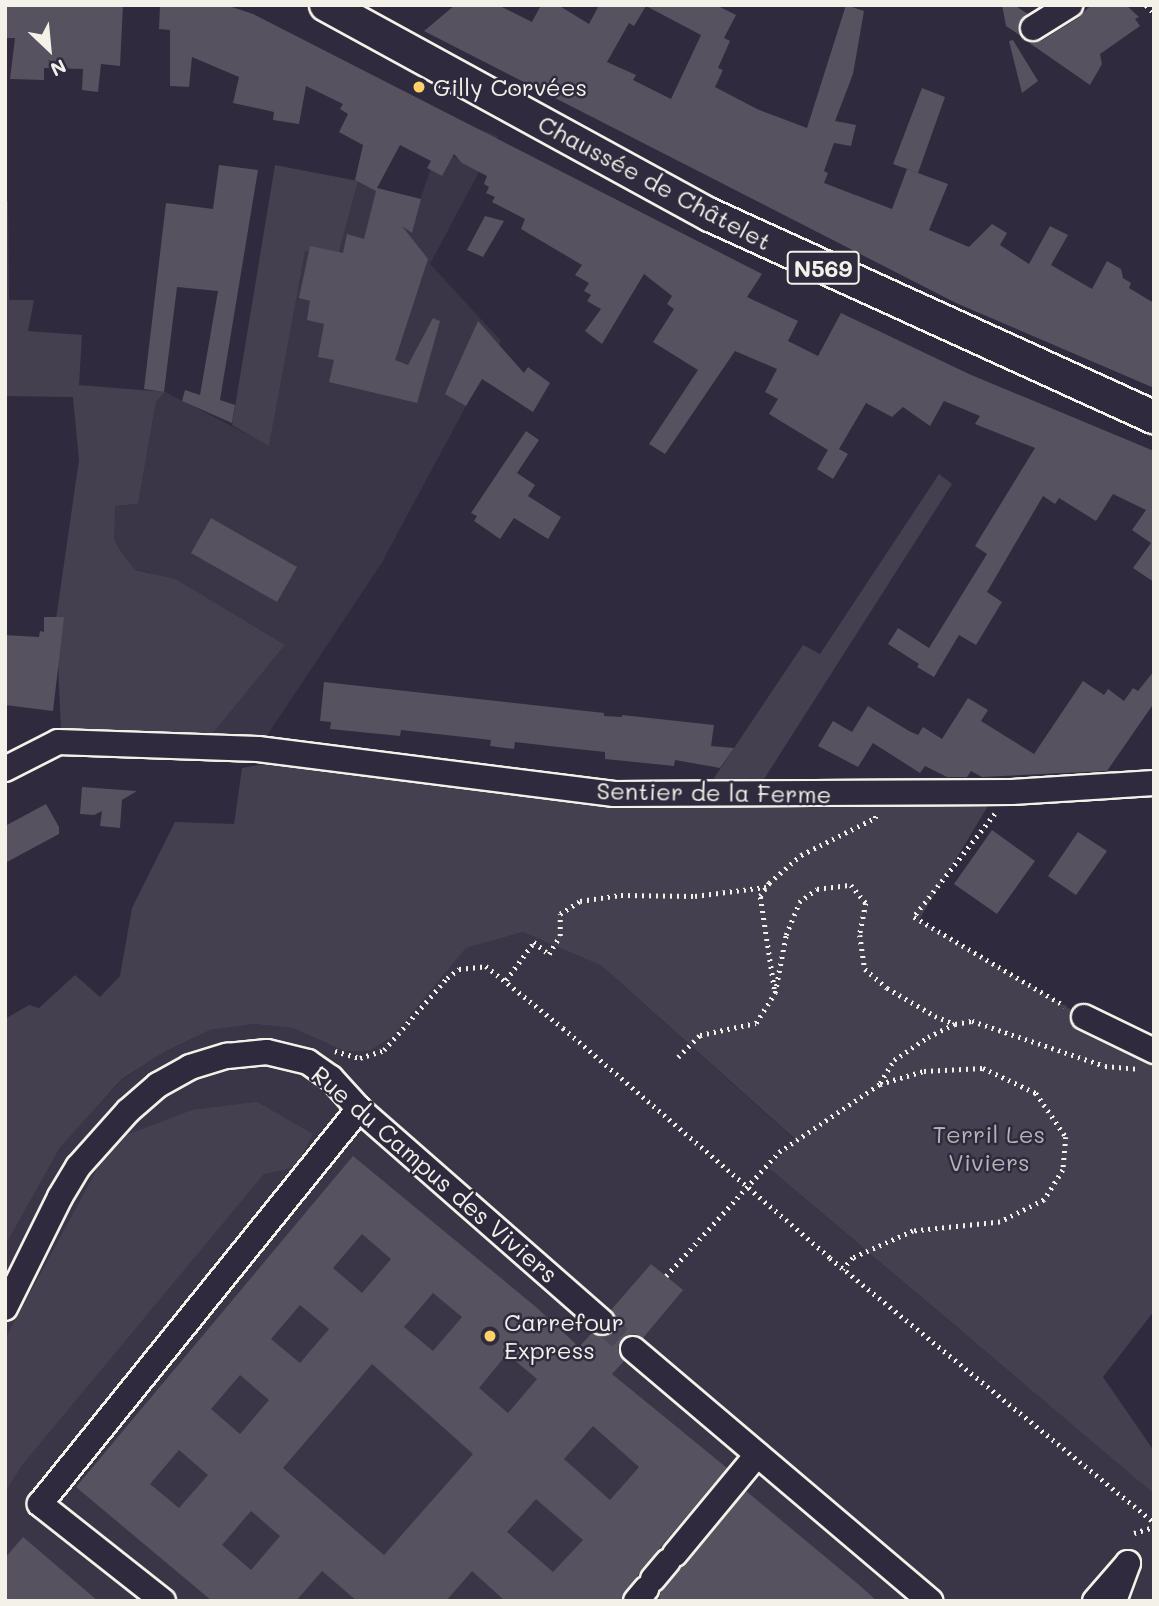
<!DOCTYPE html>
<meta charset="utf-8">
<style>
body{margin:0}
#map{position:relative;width:1159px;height:1606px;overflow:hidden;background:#2f2a3d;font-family:Mali,sans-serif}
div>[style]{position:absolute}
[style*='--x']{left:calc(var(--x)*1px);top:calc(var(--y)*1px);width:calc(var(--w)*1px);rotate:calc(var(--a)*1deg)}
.built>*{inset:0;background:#3b3647}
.green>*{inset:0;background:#454050}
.building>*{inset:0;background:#56525f}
.minor-tunnel>*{height:24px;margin-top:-12px;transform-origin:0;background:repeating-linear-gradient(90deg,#4d4857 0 24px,transparent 0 36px)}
.path>*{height:4.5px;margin-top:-2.25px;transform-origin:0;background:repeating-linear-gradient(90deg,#f4f1e8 0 2px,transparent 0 7px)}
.roads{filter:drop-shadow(2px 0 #f4f1e8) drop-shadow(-2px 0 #f4f1e8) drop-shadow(0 2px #f4f1e8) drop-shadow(0 -2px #f4f1e8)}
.minor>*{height:24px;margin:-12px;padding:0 12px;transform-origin:12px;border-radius:12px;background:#2f2a3d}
.major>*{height:32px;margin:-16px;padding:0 16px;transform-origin:16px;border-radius:16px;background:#2f2a3d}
.dots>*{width:19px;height:19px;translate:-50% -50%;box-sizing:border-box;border:4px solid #2f2a3d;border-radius:50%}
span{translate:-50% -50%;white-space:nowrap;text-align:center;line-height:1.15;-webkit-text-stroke:5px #2f2a3d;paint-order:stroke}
.shield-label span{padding:2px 5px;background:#2f2a3d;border:2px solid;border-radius:5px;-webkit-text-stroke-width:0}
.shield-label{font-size:23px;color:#f4f1e8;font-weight:700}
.poi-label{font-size:24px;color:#f4f1e8}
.left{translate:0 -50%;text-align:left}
.street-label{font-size:24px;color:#f4f1e8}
.park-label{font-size:24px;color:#b7b3b3}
.frame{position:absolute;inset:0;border:7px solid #f4f1e8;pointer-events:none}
.north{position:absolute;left:14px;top:14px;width:70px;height:70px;-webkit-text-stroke:5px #2f2a3d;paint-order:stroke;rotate:154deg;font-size:19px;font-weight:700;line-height:28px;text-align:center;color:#f4f1e8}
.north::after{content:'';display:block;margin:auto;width:24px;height:32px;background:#f4f1e8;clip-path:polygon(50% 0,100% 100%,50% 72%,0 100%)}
</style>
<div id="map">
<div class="built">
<div style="clip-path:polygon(476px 128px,498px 136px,430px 264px,501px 341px,381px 564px,258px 749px,208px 739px,285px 645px,149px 572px,135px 570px,121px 552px,114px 539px,113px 519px,115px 506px,138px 504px,156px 402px,165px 392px,269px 445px,305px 250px,339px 252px,358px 181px,418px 205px,438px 148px,459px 159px)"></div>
<div style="clip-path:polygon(523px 932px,602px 966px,795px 1140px,770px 1169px,1154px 1494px,1154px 1601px,5px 1601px,5px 1246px,59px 1147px,123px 1079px,164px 1052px,210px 1030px,254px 1024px,293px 1028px,344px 1051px,393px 1036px,466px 948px)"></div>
</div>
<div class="green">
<div style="clip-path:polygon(275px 165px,358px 181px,339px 252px,305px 251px,269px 446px,232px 425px)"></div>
<div style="clip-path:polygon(5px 201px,8px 201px,9px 300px,34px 300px,28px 331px,82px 335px,79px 385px,165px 392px,156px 402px,138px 504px,115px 506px,114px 539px,121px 552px,135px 570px,175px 579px,285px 645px,208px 739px,61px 730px,56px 619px,79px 460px,73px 397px,5px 396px)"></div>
<div style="clip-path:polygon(939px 474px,952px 484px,759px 787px,708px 787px,803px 645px,820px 654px)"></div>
<div style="clip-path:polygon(271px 763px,629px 803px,991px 801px,919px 920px,1084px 1017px,1154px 1053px,1154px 1311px,1103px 1377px,1154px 1451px,1154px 1494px,769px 1168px,795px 1139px,602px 966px,523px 932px,466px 948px,393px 1036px,369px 1051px,344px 1051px,293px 1028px,254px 1024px,210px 1030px,164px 1052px,122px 1079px,60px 1147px,5px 1246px,5px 1019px,29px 1005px,39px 1008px,75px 975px,100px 997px,120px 976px,132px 908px,175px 822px,234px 824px,242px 768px)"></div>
<div style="clip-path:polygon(257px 1102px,313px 1134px,296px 1167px,264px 1174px,22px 1465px,5px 1492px,5px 1339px,94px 1175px,108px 1142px,192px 1110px)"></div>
</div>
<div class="building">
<div style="clip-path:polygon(5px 5px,123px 5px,120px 66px,101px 64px,98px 92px,82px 90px,83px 69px,44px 68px,44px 80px,10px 79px,15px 38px,5px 38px)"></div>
<div style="clip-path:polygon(160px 5px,226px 5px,253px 14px,762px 274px,747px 297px,798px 321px,788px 341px,818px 356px,841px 313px,969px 374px,1154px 451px,1154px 582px,1133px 568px,1151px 543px,1132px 530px,1146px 510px,1113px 494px,1096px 521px,1059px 498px,1055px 504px,1043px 496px,987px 592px,1002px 602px,976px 645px,959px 635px,934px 677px,917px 667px,919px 664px,888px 644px,898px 628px,929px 648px,987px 554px,975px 546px,1035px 448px,975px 424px,980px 416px,944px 401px,930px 426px,903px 407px,892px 417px,866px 403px,839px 449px,848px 454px,833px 479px,817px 469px,828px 450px,769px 414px,778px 399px,765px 392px,777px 369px,735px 351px,665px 454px,649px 444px,698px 370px,653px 342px,674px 309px,667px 304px,672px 296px,644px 274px,602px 344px,585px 331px,601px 309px,587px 301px,591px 295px,584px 291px,589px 283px,575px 275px,582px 265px,521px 229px,525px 219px,492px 202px,495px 197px,486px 193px,489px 187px,484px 184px,487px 176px,462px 163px,454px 154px,442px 176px,427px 168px,431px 161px,400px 145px,377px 188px,421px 199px,412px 233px,402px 226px,428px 259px,395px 360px,408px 365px,433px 318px,440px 321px,417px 403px,329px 382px,334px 360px,318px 357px,324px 324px,307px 320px,310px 301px,299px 298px,310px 246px,343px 253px,347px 234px,364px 239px,376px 191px,355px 180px,363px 145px,339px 132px,348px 114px,340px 109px,343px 104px,306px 86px,299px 124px,273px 120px,274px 112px,233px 103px,239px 77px,192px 57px,189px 87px,170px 86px,170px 30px,159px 29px)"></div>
<div style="clip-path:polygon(evenodd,455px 5px,498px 5px,532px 22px,541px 5px,558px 5px,589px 24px,598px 7px,595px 5px,716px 5px,736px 15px,724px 38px,730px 41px,718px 68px,723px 70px,715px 87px,757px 109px,807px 128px,846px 5px,864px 11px,853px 74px,835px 121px,856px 125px,851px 146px,834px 143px,824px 171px,828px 173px,824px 183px,892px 209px,907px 169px,948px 184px,929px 230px,969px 247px,992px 224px,1007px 233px,1000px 245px,1029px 264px,1050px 226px,1068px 235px,1051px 265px,1092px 289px,1107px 261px,1121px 269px,1123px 278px,1131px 283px,1129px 288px,1154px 303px,1154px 388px,956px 303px,424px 31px,455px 5px,646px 6px,701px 35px,671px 99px,633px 80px,636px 75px,607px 62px,629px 23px,634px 26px,646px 6px)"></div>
<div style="clip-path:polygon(1002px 5px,1014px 5px,1028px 14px,1020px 22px,1021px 36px,1006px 26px)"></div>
<div style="clip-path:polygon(1091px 5px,1126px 5px,1139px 17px,1135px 19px,1140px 26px,1100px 54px,1102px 64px,1090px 85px,1028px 42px,1041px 41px,1078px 18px)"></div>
<div style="clip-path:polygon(1013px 40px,1038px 81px,1022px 93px,1009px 41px)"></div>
<div style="clip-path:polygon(922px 88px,945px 97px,918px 173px,893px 164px)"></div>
<div style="clip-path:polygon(219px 165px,258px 170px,220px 400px,235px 405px,232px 423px,182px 401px,185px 390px,200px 395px,218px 291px,177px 287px,164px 392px,144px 389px,166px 203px,213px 209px)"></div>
<div style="clip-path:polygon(485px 216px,504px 221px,483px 257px,467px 250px)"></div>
<div style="clip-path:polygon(478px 321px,524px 373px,528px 367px,550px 383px,533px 412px,482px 379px,466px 406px,445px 394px)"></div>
<div style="clip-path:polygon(526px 431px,539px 440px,517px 473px,535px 485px,528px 496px,561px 517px,548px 539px,514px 518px,500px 539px,474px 521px,477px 516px,471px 513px)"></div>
<div style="clip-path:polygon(211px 518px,297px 567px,277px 602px,191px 553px)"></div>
<div style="clip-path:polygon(44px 617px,64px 617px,53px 711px,5px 705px,5px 635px,39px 637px,40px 631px,44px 632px)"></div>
<div style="clip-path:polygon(1154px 671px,1154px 703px,1107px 771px,982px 777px,971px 771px,967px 777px,947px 777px,925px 766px,920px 773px,873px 743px,858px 767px,818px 746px,833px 721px,852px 732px,868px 706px,909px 731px,918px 735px,923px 727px,942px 739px,968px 698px,988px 710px,981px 721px,1034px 754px,1083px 681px,1104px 695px,1108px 689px,1124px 701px,1133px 688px,1138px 691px)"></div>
<div style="clip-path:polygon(324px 682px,604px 713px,604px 716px,622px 717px,622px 715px,714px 725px,711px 746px,734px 748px,720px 768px,675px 760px,674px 766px,605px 759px,605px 752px,549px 746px,515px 742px,514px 749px,490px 746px,491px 740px,401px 730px,400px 736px,330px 729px,331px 722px,320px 721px)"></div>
<div style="clip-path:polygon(82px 787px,137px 791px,122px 800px,120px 828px,100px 826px,102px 811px,94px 815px,80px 814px)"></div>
<div style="clip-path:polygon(46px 804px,59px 827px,59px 834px,5px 863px,5px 826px)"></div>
<div style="clip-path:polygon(992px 830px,1035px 861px,997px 914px,954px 884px)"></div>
<div style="clip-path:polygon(1078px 832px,1107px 851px,1076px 895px,1048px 876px)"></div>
<div style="clip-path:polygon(evenodd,353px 1156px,536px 1307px,579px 1347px,592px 1333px,606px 1336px,614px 1331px,616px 1318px,611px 1310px,651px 1264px,683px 1290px,643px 1338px,635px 1334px,622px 1339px,618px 1347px,624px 1361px,612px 1374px,727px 1468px,642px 1569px,621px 1601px,505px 1601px,472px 1571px,446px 1601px,357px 1601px,322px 1571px,296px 1601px,212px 1601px,76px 1487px,353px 1156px,362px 1234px,391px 1259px,362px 1293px,333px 1268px,362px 1234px,353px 1156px,433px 1293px,462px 1317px,433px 1351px,404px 1327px,433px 1293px,353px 1156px,300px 1305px,329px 1329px,300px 1363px,271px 1339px,300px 1305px,353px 1156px,507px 1354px,537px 1379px,508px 1413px,479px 1388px,507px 1354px,353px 1156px,372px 1364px,473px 1454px,384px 1555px,283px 1468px,372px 1364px,353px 1156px,240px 1375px,269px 1400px,240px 1434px,211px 1409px,240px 1375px,353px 1156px,593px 1426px,639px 1467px,610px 1500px,564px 1459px,593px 1426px,353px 1156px,179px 1450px,208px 1475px,179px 1508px,150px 1484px,179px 1450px,353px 1156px,536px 1499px,583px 1540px,553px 1572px,507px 1532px,536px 1499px,353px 1156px,251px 1511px,280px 1536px,251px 1570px,222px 1545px,251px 1511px)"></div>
<div style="clip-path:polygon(746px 1491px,858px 1584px,877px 1601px,659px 1601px,661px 1591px)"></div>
<div style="clip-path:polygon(23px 1537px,98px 1601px,5px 1601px,5px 1558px)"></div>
</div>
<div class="minor-tunnel">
<div style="--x:602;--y:1322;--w:41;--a:41.1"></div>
</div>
<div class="path">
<div style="--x:1146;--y:5;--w:11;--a:45"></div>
<div style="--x:995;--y:814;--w:131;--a:128.2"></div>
<div style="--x:914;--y:917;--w:175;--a:30.5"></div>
<div style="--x:506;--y:980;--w:47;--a:-53.6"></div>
<div style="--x:534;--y:942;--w:19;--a:39"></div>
<div style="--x:549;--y:954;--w:21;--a:-59"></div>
<div style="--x:560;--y:936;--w:22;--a:-90"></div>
<div style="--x:560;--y:914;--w:24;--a:-33"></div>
<div style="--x:580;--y:901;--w:41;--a:-8.3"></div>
<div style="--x:621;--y:895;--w:74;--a:0.8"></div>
<div style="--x:695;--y:896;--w:72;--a:-7.2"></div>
<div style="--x:774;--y:989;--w:94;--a:-98.6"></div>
<div style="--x:760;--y:896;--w:16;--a:-55"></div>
<div style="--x:769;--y:883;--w:43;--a:-41.2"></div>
<div style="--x:801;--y:855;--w:83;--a:-26.6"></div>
<div style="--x:875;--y:818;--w:4;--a:-76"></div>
<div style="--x:335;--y:1051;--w:26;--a:16"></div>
<div style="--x:360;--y:1058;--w:25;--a:-18"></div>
<div style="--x:384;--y:1050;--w:96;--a:-48.8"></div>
<div style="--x:447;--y:978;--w:15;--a:-37"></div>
<div style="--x:459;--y:969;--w:27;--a:-6"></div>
<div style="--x:486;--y:966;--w:99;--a:38.8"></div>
<div style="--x:563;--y:1028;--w:352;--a:40.7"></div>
<div style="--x:830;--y:1258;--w:418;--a:39.2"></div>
<div style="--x:678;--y:1057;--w:31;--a:-45"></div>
<div style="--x:700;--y:1035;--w:57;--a:-12.1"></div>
<div style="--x:756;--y:1023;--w:36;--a:-58"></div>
<div style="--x:775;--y:993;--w:59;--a:-79.3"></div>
<div style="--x:786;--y:935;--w:35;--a:-68"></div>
<div style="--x:799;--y:902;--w:22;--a:-36"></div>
<div style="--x:817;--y:889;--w:34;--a:-7"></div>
<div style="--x:851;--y:885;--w:23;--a:50"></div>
<div style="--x:866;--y:903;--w:33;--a:101"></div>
<div style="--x:860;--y:935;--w:34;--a:82"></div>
<div style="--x:865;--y:969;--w:29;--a:41"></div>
<div style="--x:887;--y:988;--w:56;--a:30.3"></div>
<div style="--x:935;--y:1016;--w:22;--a:22"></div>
<div style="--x:880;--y:1083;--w:27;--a:-59"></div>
<div style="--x:894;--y:1060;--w:41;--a:-34.1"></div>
<div style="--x:928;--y:1037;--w:30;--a:-26"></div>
<div style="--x:955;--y:1024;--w:17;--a:-10"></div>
<div style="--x:972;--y:1021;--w:140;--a:18.7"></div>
<div style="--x:1105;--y:1066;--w:33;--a:5"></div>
<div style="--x:666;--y:1276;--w:168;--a:-47.7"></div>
<div style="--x:779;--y:1152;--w:122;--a:-34"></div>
<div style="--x:880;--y:1084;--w:46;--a:-16.5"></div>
<div style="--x:924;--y:1071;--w:59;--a:-2.9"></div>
<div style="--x:983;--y:1068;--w:59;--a:25.3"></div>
<div style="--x:1036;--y:1093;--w:53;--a:55.7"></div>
<div style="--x:1066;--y:1137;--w:33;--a:95"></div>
<div style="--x:1063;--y:1170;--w:36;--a:122"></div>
<div style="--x:1044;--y:1200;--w:49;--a:153.4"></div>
<div style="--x:1000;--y:1222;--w:87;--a:174.1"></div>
<div style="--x:913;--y:1231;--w:66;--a:155.8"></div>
<div style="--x:853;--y:1258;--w:15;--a:132"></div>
<div style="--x:1134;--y:1533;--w:21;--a:-17"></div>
</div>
<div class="roads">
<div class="minor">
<div style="--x:1033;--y:28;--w:44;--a:-31.9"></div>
<div style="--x:5;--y:769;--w:59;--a:-27"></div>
<div style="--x:58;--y:742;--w:200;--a:2"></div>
<div style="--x:258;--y:749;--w:359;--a:7.2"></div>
<div style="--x:614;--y:794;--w:398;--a:-0.3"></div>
<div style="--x:1012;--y:792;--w:142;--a:-3.6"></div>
<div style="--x:1084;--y:1017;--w:78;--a:25.9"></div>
<div style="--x:5;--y:1308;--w:124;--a:-63.6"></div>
<div style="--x:60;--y:1197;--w:35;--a:-59"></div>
<div style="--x:78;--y:1167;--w:75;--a:-48.2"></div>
<div style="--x:128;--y:1111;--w:40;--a:-41"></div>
<div style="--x:158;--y:1085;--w:37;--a:-29"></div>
<div style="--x:190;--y:1067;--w:39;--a:-17"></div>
<div style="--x:227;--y:1056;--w:40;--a:-5.7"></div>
<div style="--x:267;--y:1052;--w:42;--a:13.7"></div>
<div style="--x:308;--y:1062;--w:28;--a:35"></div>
<div style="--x:331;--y:1078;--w:42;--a:47.9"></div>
<div style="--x:359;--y:1109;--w:323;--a:41.2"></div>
<div style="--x:633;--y:1349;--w:390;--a:40.3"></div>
<div style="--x:675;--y:1554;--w:129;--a:-50.4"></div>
<div style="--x:653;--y:1579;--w:23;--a:-50"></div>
<div style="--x:163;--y:1601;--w:157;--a:-141.7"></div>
<div style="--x:40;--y:1504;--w:508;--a:-51.08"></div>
<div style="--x:636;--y:1601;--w:16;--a:-50"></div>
<div style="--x:1095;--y:1601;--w:50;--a:-49"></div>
<div style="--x:1128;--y:1563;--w:40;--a:110.2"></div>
</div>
<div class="major">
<div style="--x:326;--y:5;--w:438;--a:28.7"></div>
<div style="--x:710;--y:215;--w:488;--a:24.5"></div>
</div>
</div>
<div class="dots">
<div style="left:419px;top:87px;background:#ffd166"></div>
<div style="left:490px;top:1336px;background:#ffd166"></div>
</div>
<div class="shield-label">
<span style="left:823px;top:268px">N569</span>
</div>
<div class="poi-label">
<span class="left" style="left:433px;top:87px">Gilly Corvées</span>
<span class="left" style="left:504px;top:1336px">Carrefour<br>Express</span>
</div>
<div class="street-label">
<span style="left:655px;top:182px;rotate:28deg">Chaussée de Châtelet</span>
<span style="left:714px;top:792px;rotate:1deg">Sentier de la Ferme</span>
<span style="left:435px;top:1174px;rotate:41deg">Rue du Campus des Viviers</span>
</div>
<div class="park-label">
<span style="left:989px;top:1148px">Terril Les<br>Viviers</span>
</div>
<div class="frame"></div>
<div class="north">N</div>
</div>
